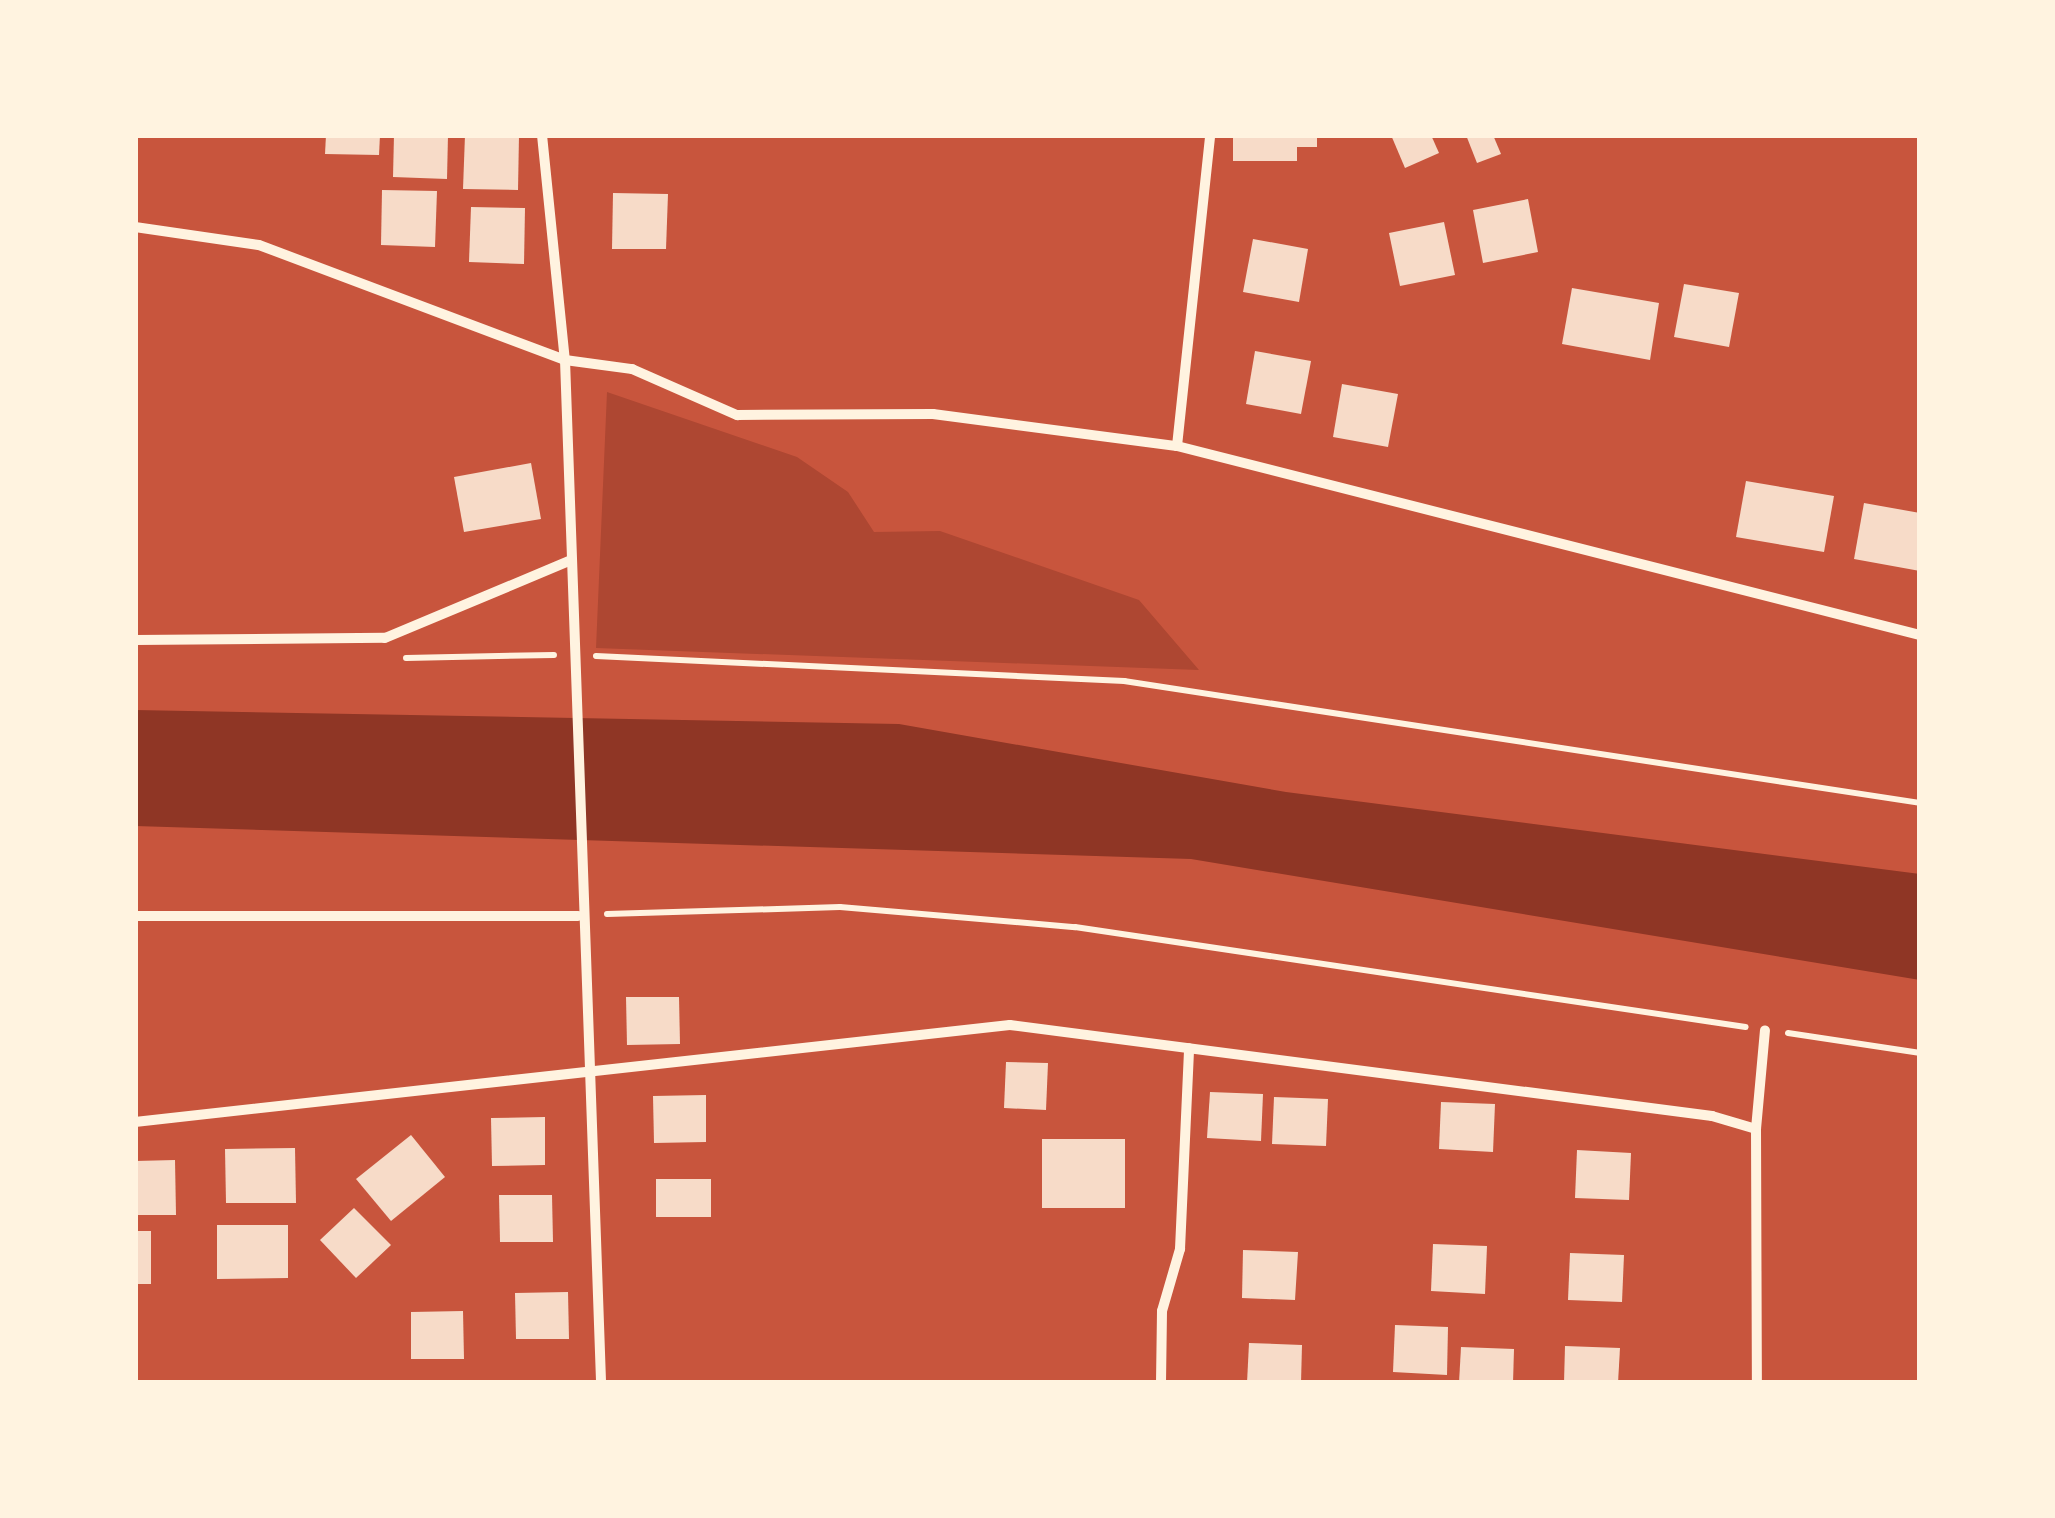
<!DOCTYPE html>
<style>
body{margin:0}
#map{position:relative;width:2055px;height:1518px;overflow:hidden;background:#c8553d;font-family:Inter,sans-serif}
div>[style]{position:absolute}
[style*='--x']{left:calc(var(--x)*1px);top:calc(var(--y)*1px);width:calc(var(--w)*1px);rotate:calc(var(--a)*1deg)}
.green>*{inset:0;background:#ae4732}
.water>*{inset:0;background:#8f3625}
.building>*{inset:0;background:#f7dbc8}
.path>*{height:6px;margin:-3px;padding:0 3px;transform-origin:3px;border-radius:3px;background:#fff3e0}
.minor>*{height:10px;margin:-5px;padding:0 5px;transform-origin:5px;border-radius:5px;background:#fff3e0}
span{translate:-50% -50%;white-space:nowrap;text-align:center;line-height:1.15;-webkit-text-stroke:8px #fff3e0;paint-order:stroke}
.frame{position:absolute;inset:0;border:138px solid #fff3e0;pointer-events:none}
</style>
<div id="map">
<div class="green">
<div style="clip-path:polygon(607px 392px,797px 457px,848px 492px,874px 532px,940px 531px,1139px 600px,1199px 670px,596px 648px)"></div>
</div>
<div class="water">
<div style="clip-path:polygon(135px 710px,899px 724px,1286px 792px,1920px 874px,1920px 980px,1191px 859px,135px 826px)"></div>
</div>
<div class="building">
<div style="clip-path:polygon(326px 135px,380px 135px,379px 155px,325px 154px)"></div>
<div style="clip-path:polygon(394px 135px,448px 135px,447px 179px,393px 177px)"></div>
<div style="clip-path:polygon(465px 135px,519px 135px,518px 190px,463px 189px)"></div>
<div style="clip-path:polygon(1233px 135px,1317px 135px,1317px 147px,1297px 147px,1297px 161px,1233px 161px)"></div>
<div style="clip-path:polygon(1391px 135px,1431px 135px,1439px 153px,1405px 168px)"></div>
<div style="clip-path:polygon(1466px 135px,1493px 135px,1501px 154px,1477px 163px)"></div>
<div style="clip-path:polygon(382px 190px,437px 191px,435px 247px,381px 245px)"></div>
<div style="clip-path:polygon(613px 193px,668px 194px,666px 249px,612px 249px)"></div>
<div style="clip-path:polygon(1528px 199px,1538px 252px,1483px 263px,1473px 210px)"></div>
<div style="clip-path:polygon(471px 207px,525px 208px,524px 264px,469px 262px)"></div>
<div style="clip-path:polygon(1444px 222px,1455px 275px,1400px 286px,1389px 233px)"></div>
<div style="clip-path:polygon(1253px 239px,1308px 249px,1299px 302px,1243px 292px)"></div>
<div style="clip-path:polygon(1684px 284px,1739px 293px,1729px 347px,1674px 337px)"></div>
<div style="clip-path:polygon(1572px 288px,1659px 303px,1650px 360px,1562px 344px)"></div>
<div style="clip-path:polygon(1255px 351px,1311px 361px,1301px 414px,1246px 404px)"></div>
<div style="clip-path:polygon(1342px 384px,1398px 394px,1388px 447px,1333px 437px)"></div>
<div style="clip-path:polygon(531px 463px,541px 519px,464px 532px,454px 477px)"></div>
<div style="clip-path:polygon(1746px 481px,1834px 496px,1824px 552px,1736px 537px)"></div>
<div style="clip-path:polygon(1864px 503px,1920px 513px,1920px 571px,1854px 559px)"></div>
<div style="clip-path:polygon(626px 997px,679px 997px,680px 1044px,627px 1045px)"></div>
<div style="clip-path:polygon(1006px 1062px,1048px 1063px,1046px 1110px,1004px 1108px)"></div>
<div style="clip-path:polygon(1210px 1092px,1263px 1094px,1261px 1141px,1207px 1138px)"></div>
<div style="clip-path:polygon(706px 1095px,706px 1142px,654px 1143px,653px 1096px)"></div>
<div style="clip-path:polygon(1274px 1097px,1328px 1099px,1326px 1146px,1272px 1144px)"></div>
<div style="clip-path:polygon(1441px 1102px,1495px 1104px,1493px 1152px,1439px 1149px)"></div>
<div style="clip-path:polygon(545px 1117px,545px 1165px,492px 1166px,491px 1118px)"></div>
<div style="clip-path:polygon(411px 1135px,445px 1177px,391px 1221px,356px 1179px)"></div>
<div style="clip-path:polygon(1042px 1139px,1125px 1139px,1125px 1208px,1042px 1208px)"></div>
<div style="clip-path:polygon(295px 1148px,296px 1203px,226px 1203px,225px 1149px)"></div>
<div style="clip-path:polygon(1577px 1150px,1631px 1153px,1629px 1200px,1575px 1198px)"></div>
<div style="clip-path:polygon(175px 1160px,176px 1215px,135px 1215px,135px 1161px)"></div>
<div style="clip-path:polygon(656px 1179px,711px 1179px,711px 1217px,656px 1217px)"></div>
<div style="clip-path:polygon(499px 1195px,552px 1195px,553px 1242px,500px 1242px)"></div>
<div style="clip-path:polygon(354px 1208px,391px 1245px,356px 1278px,320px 1240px)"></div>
<div style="clip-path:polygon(217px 1225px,288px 1225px,288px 1278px,217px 1279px)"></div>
<div style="clip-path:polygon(135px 1231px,151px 1231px,151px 1284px,135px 1284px)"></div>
<div style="clip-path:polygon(1433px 1244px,1487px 1246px,1485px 1294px,1431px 1291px)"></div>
<div style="clip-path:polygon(1243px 1250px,1298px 1252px,1295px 1300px,1242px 1298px)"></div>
<div style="clip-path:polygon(1570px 1253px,1624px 1255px,1622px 1302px,1568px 1300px)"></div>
<div style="clip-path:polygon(568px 1292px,569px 1339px,516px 1339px,515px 1293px)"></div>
<div style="clip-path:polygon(463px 1311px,464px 1359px,411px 1359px,411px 1312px)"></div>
<div style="clip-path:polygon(1395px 1325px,1448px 1327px,1447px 1375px,1393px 1372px)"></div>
<div style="clip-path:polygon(1249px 1343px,1302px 1345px,1301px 1383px,1247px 1383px)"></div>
<div style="clip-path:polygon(1565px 1346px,1620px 1348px,1618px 1383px,1564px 1383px)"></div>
<div style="clip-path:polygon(1461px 1347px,1514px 1349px,1513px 1383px,1459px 1383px)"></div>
</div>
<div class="path">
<div style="--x:596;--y:656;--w:529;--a:2.71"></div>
<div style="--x:1124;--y:681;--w:805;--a:8.71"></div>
<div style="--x:406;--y:658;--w:148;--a:-1.2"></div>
<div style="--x:607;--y:914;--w:233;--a:-1.7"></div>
<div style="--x:840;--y:907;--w:236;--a:4.9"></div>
<div style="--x:1075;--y:927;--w:678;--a:8.48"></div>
<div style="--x:1788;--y:1033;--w:134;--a:8.6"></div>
</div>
<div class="minor">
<div style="--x:542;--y:135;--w:226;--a:84.2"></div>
<div style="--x:565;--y:360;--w:1024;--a:87.98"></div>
<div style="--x:135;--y:227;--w:125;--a:8.3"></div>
<div style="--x:259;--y:245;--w:327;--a:20.6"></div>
<div style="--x:565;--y:360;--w:68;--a:7.7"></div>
<div style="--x:632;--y:369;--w:115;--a:23.7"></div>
<div style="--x:737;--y:415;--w:196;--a:-0.3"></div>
<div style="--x:933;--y:414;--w:246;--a:7.5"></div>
<div style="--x:1177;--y:446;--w:767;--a:14.27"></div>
<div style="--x:1177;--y:446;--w:313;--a:-83.9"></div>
<div style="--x:135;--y:640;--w:250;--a:-0.5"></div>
<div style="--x:385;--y:638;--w:199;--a:-22.7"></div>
<div style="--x:135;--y:916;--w:443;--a:0"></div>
<div style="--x:135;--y:1122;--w:880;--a:-6.33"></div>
<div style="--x:1010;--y:1025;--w:708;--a:7.39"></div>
<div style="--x:1712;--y:1116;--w:46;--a:16.5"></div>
<div style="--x:1756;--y:1129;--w:254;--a:89.8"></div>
<div style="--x:1756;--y:1129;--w:99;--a:-84.8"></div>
<div style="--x:1161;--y:1383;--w:72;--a:-89.2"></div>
<div style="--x:1162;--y:1311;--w:65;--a:-73.8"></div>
<div style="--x:1180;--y:1249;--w:201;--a:-87.4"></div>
</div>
<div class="frame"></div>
</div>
